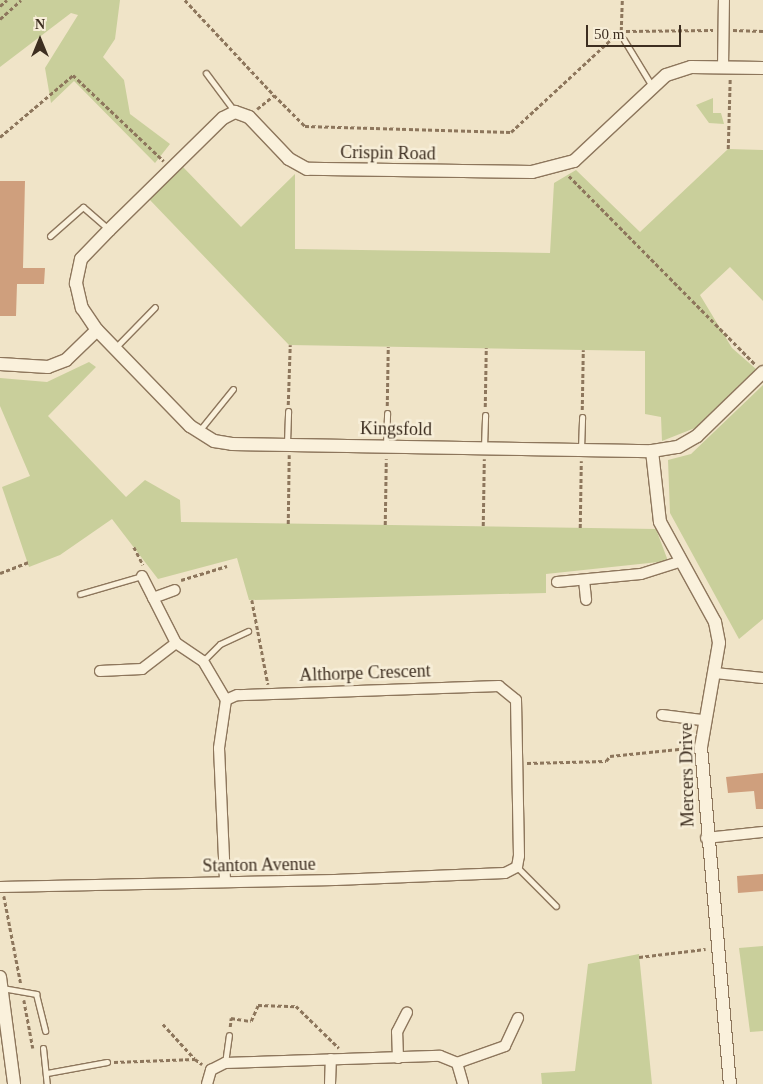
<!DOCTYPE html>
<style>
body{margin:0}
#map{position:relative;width:763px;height:1084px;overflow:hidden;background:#f0e4c8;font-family:"Times New Roman",serif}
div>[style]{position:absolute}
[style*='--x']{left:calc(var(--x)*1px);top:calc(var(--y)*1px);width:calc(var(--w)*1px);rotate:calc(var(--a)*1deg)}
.green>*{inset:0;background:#c9cf9b}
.building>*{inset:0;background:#cf9f7d}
.path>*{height:2.5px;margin-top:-1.25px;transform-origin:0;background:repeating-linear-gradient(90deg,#8d765c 0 4px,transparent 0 6.5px)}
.roads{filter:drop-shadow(1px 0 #8d765c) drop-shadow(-1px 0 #8d765c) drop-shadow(0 1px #8d765c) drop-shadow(0 -1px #8d765c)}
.service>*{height:5px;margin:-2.5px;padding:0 2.5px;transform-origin:2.5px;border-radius:2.5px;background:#faf1dc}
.minor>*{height:10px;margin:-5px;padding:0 5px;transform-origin:5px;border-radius:5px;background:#faf1dc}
.tertiary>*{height:12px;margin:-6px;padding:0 6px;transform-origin:6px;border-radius:6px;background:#faf1dc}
span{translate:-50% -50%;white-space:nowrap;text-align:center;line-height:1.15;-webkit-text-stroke:5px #f7eed8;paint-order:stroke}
.street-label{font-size:18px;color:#3d2e20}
.north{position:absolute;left:15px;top:15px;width:50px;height:50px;-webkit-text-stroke:4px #f7eed8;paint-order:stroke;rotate:0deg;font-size:14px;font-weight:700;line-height:20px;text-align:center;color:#3d2e20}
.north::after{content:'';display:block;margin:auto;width:18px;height:22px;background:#3d2e20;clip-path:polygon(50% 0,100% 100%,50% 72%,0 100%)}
.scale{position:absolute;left:586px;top:25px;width:95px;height:22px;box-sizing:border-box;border:2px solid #3d2e20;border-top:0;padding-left:6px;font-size:15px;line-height:18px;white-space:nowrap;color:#3d2e20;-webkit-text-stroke:4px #f7eed8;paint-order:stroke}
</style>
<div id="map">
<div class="green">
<div style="clip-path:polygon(0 0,120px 0,115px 39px,103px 57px,124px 80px,130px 114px,170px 144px,155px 163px,74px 81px,51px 103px,45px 68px,78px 15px,71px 13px,0 67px)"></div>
<div style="clip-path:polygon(713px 98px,713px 113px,721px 113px,724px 124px,709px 123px,696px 105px)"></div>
<div style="clip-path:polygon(728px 149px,763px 150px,763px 301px,730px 267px,700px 295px,732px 348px,756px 369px,695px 428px,662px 441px,661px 417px,645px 414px,645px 351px,289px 345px,149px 199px,183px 167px,241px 227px,295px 174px,295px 249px,550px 253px,554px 183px,576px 170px,640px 232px)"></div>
<div style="clip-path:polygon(89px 362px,96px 367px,48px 416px,126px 497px,145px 480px,180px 500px,181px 522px,656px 529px,668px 561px,546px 574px,546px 593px,249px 600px,237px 558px,158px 579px,112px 519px,60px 555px,29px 567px,2px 487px,30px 476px,0 406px,0 378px,47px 382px)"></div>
<div style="clip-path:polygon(763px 385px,763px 619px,739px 639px,670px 513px,668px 460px,691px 454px)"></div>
<div style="clip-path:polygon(763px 946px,763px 1031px,750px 1032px,739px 948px)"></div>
<div style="clip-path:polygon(639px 954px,652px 1084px,542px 1084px,541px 1073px,575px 1071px,588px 964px)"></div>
</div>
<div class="building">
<div style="clip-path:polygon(0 181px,25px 181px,23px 268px,45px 268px,44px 284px,17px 284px,16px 316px,0 316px)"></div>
<div style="clip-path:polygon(763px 773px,763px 809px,756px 809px,754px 791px,728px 793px,726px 777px)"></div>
<div style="clip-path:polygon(763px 874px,763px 891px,738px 893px,737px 876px)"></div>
</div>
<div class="path">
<div style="--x:185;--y:0;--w:130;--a:46.9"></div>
<div style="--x:0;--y:6;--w:9;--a:-41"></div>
<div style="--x:0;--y:19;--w:28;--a:-42"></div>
<div style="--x:733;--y:30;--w:30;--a:2"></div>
<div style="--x:621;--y:31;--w:31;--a:-88"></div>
<div style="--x:626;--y:31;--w:87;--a:-0.7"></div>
<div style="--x:257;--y:109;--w:22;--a:-39"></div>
<div style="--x:274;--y:95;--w:44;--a:45"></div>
<div style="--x:305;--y:126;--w:206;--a:1.7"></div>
<div style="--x:511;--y:132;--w:146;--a:-42.8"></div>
<div style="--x:0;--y:137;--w:96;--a:-40.3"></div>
<div style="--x:73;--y:75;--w:125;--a:43.4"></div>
<div style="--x:728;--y:149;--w:70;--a:-88.4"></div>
<div style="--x:569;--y:176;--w:264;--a:45.3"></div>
<div style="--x:288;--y:405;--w:60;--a:-88.1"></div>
<div style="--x:387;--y:406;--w:59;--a:-89"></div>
<div style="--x:485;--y:407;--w:59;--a:-89"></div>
<div style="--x:582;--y:410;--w:60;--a:-89"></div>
<div style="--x:288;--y:524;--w:69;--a:-89.2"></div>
<div style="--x:385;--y:525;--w:66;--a:-89.1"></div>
<div style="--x:483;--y:526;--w:67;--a:-89.1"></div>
<div style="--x:580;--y:528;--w:67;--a:-89.1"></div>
<div style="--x:134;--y:547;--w:20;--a:63"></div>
<div style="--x:0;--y:573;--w:30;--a:-21"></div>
<div style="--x:181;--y:580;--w:48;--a:-16.9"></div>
<div style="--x:252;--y:600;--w:86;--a:79.2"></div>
<div style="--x:527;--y:763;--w:79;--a:-1.5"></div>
<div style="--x:606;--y:761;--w:6;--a:-51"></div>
<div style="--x:610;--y:756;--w:79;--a:-5.8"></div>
<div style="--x:4;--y:896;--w:90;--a:79.1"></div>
<div style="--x:639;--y:957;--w:67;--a:-6.8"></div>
<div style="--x:24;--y:1000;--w:49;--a:79.4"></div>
<div style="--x:163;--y:1024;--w:47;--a:47.6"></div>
<div style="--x:230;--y:1027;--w:9;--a:-84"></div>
<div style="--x:231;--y:1018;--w:20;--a:9"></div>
<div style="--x:251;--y:1021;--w:17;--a:-66"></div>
<div style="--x:258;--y:1005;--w:38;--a:2"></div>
<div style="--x:296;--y:1006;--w:60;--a:44.3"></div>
<div style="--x:114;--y:1062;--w:81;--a:-2.1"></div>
<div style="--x:195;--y:1059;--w:9;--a:36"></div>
</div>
<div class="roads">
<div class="service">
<div style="--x:624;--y:40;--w:54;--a:58.7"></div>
<div style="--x:206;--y:73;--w:49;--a:53.4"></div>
<div style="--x:50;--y:236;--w:44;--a:-41.3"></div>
<div style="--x:83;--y:207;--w:33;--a:41"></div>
<div style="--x:115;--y:348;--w:57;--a:-45.7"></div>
<div style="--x:199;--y:431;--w:54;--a:-51"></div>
<div style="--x:287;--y:443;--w:32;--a:-88"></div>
<div style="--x:386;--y:445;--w:32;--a:-88"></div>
<div style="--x:484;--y:447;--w:32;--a:-88"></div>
<div style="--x:581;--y:449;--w:32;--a:-88"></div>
<div style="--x:80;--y:594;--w:65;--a:-16.2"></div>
<div style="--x:203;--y:661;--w:24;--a:-45"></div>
<div style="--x:220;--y:644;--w:31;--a:-25"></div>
<div style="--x:517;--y:867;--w:55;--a:45"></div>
<div style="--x:2;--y:988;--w:35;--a:10"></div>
<div style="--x:36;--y:994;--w:38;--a:76"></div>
<div style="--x:43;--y:1048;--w:36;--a:84"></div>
<div style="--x:225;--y:1063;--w:28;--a:-82"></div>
<div style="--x:47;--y:1073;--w:61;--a:-10.4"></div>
</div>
<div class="minor">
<div style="--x:723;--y:68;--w:68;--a:-89.2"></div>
<div style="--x:142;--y:576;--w:75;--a:63.1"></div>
<div style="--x:176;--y:643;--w:32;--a:34"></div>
<div style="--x:203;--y:661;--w:45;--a:59.5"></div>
<div style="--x:584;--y:580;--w:20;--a:84"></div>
<div style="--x:557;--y:582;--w:84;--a:-5.4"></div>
<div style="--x:641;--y:574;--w:43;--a:-17.6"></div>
<div style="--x:153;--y:598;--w:23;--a:-20"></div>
<div style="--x:100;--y:671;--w:42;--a:-2.7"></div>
<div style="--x:142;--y:669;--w:43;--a:-37.4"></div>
<div style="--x:715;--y:673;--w:48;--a:5.9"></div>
<div style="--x:662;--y:715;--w:40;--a:7.1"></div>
<div style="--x:706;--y:838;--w:57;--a:-6"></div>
<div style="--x:0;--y:887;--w:335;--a:-1.2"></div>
<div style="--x:335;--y:880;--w:170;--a:-2.4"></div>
<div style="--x:505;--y:873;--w:13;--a:-27"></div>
<div style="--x:517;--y:867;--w:11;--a:-80"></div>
<div style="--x:519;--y:856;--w:156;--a:-91.1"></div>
<div style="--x:516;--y:700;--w:22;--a:-141"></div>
<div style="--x:499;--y:686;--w:262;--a:178"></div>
<div style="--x:237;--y:695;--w:12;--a:156"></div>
<div style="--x:226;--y:700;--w:49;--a:98.3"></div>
<div style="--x:219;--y:748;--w:134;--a:87.4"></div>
<div style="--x:398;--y:1058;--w:26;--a:-92"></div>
<div style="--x:397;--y:1032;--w:22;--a:-63"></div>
<div style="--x:457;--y:1063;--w:51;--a:-19.5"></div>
<div style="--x:505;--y:1046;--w:31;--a:-65"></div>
<div style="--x:207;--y:1084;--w:15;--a:-74"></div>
<div style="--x:211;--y:1070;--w:16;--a:-27"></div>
<div style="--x:225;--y:1063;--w:215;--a:-1.9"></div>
<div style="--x:440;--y:1056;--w:18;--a:22"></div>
<div style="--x:457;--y:1063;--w:22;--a:74"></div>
<div style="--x:330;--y:1084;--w:25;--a:-88"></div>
</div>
<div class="tertiary">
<div style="--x:763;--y:68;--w:72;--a:-179.2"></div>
<div style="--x:691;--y:67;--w:26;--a:162"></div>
<div style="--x:666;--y:75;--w:126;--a:136.9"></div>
<div style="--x:574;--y:161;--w:43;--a:165.3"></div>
<div style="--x:532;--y:172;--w:225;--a:-179.2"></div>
<div style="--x:307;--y:169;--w:21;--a:-151"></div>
<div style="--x:289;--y:159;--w:58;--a:-133.6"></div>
<div style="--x:249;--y:117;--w:15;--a:-160"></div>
<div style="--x:235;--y:112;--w:13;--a:153"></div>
<div style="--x:223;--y:118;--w:160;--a:135.5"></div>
<div style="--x:109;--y:230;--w:40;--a:134"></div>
<div style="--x:81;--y:259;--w:25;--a:102"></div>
<div style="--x:76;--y:283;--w:26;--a:77"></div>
<div style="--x:82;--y:308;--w:27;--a:56"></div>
<div style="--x:97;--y:330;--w:134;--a:45.9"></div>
<div style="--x:190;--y:426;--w:28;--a:32"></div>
<div style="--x:214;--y:441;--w:18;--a:9"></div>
<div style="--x:232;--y:444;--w:420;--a:1"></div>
<div style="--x:652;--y:451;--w:26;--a:-9"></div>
<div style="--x:678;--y:447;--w:22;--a:-30"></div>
<div style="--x:697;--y:436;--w:92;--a:-44.1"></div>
<div style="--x:0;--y:364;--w:48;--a:3.6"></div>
<div style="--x:48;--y:367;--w:19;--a:-21"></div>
<div style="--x:66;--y:360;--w:43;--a:-44.1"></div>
<div style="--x:652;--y:451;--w:71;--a:83.6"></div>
<div style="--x:660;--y:522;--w:114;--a:61.2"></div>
<div style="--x:715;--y:622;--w:21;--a:79"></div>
<div style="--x:719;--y:643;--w:106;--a:99.8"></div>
<div style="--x:701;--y:747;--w:338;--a:85.1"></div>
<div style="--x:0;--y:977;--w:108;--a:82.5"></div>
</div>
</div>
<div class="street-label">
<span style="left:388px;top:153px;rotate:1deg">Crispin Road</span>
<span style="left:396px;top:429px;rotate:1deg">Kingsfold</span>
<span style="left:365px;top:673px;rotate:-2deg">Althorpe Crescent</span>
<span style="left:687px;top:775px;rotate:-91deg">Mercers Drive</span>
<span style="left:259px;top:865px;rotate:-1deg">Stanton Avenue</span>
</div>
<div class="north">N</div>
<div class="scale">50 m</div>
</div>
